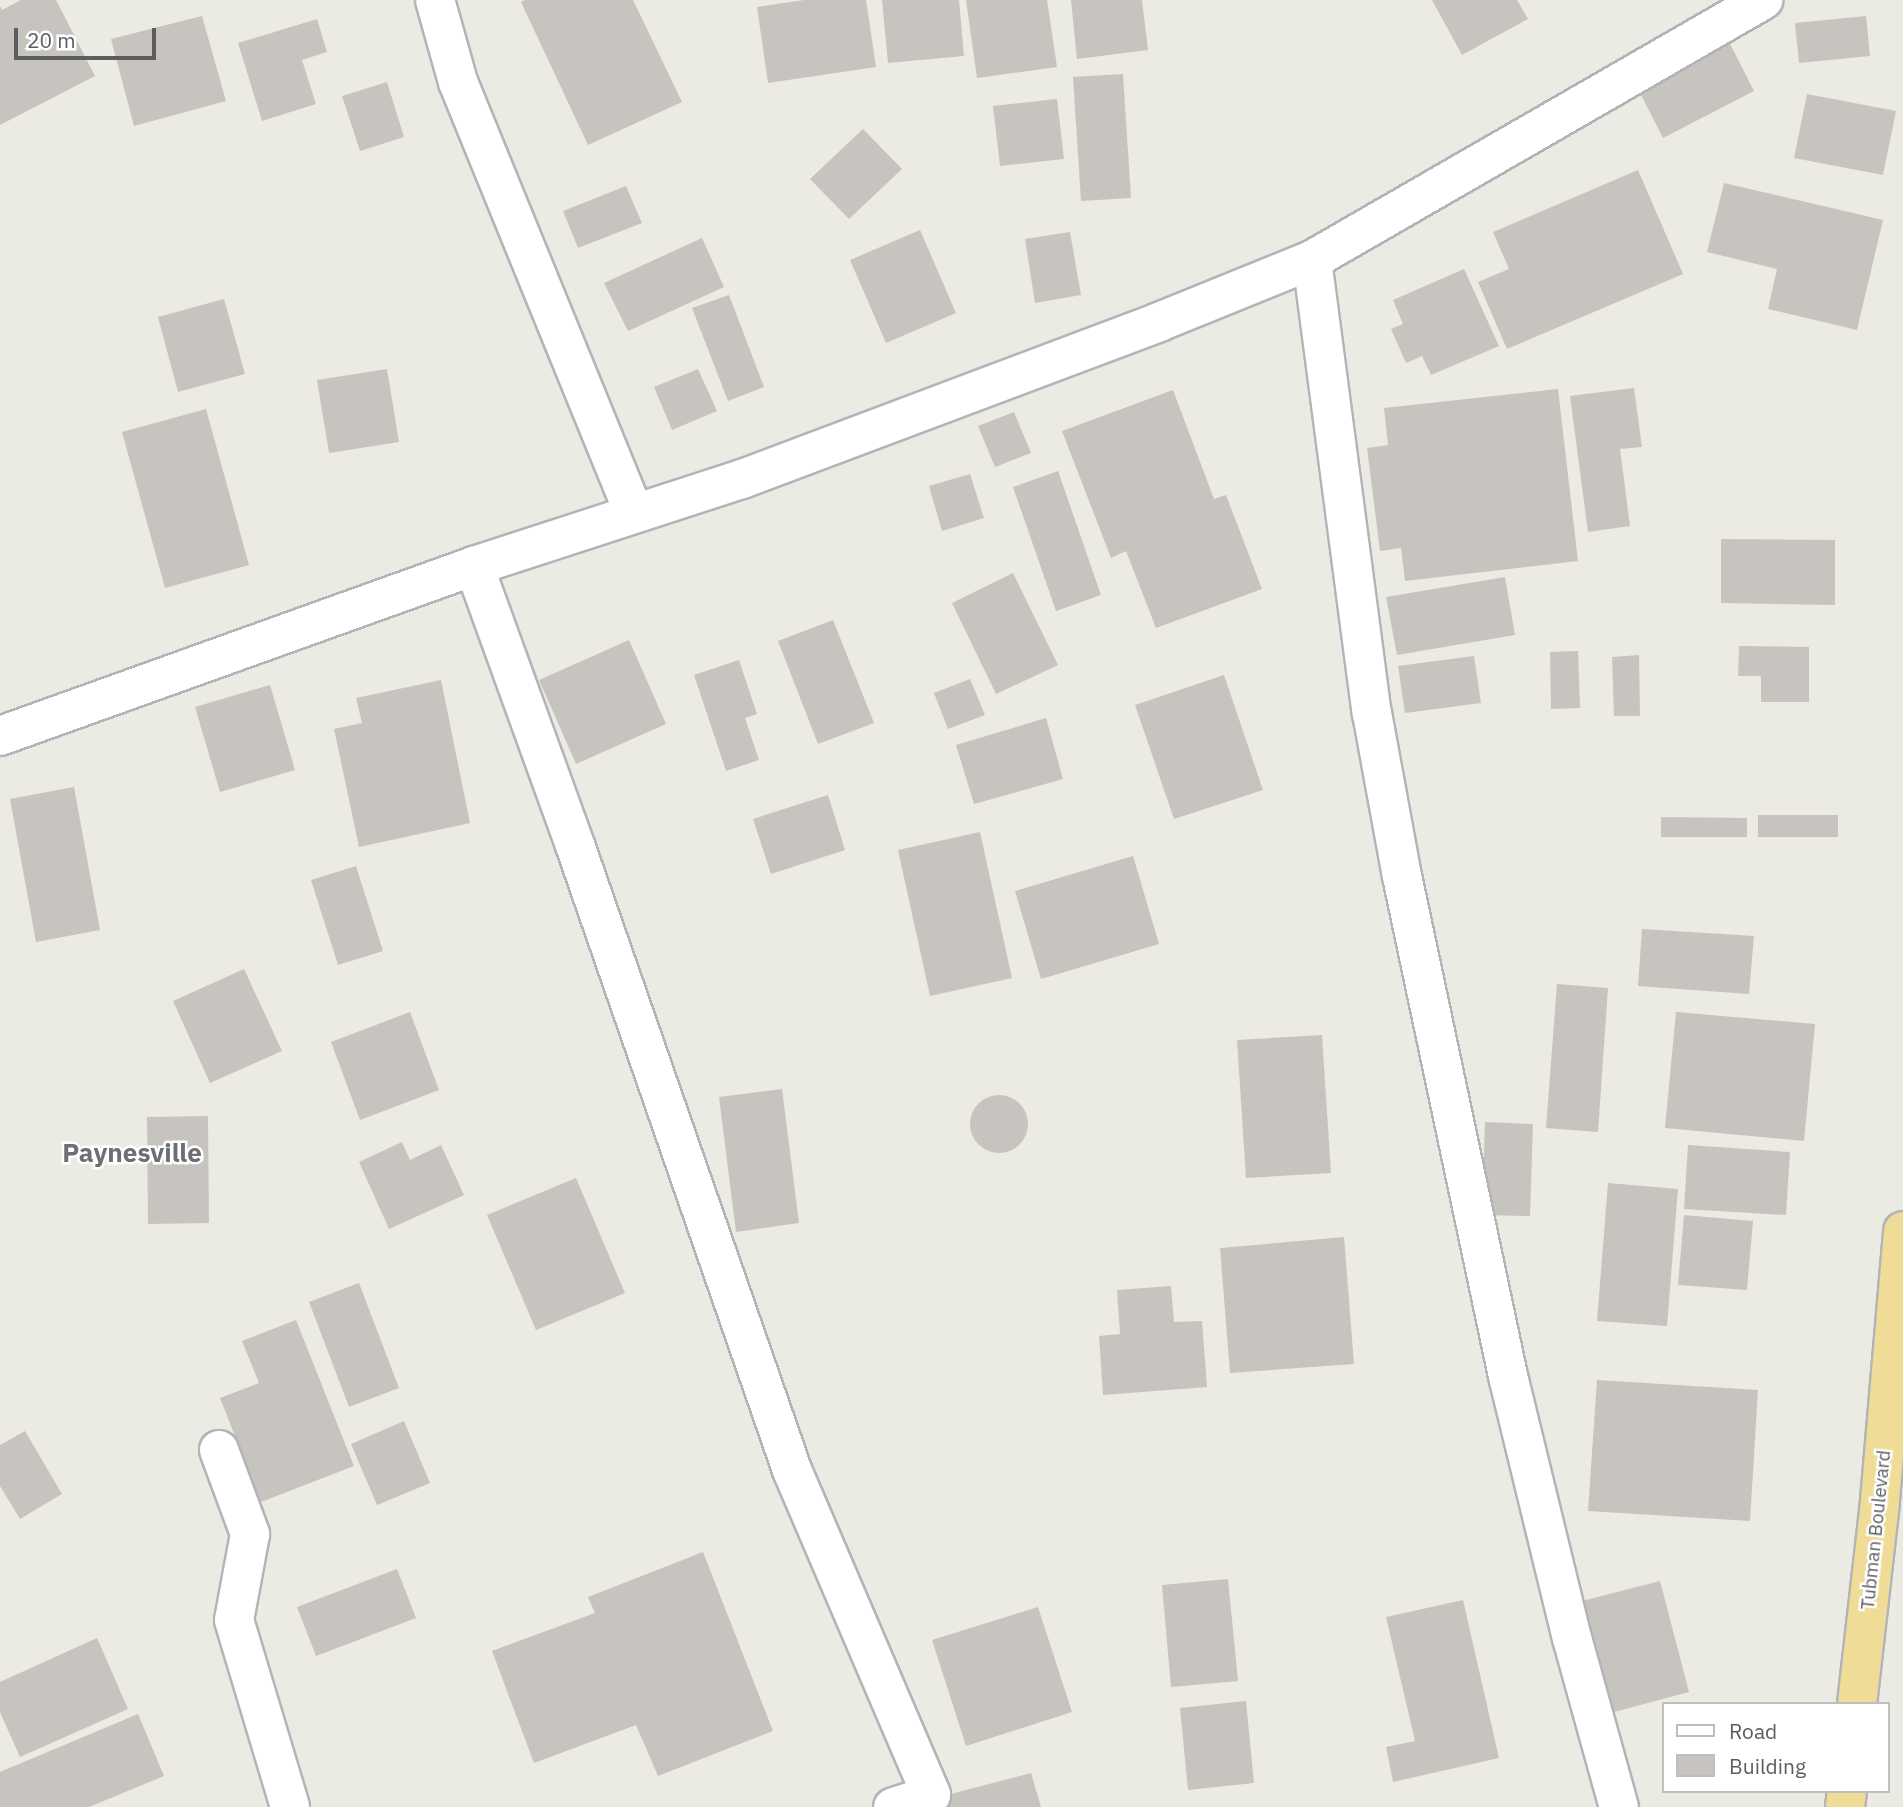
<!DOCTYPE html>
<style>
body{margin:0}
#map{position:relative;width:1903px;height:1807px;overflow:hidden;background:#ebeae3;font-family:"IBM Plex Sans",sans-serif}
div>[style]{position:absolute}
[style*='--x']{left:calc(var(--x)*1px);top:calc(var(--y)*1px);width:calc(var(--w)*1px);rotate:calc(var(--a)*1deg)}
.building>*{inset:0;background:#c7c4bf}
.round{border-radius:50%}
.roads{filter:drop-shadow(2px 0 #b3b4b8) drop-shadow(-2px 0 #b3b4b8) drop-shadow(0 2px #b3b4b8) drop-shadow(0 -2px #b3b4b8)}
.minor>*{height:38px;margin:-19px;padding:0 19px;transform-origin:19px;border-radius:19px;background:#fff}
.highway>*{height:38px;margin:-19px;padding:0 19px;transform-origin:19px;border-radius:19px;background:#efdc97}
span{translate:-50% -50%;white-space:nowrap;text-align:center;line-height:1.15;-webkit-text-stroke:5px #fff;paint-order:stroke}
.street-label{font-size:19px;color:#5b5d61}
.district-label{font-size:26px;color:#6c6f73;font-weight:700}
.legend{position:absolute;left:1662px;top:1702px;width:228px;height:91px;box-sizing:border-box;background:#fff;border:2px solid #bdbec0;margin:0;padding:9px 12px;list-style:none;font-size:21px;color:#5b5d61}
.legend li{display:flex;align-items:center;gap:14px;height:35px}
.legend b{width:35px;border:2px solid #bdbec0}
.scale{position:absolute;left:14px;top:28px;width:142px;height:32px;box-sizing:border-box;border:4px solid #5b5d61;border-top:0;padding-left:9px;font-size:21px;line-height:24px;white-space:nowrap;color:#5b5d61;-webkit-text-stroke:5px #fff;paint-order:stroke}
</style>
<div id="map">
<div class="building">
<div style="clip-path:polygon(21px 0,56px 0,95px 76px,0 125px,0 6px,2px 10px)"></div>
<div style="clip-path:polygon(525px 0,633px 0,682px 102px,588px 145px,521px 2px)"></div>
<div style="clip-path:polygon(804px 0,866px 0,876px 67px,768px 83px,757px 7px)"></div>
<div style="clip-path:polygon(882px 0,959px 0,964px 56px,888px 63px)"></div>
<div style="clip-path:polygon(966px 0,1047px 0,1057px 67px,977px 78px)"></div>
<div style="clip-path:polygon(1071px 0,1142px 0,1148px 50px,1077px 59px)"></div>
<div style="clip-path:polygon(1432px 0,1517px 0,1528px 19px,1462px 55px)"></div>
<div style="clip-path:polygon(202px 16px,226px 101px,134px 126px,111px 39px)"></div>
<div style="clip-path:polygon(1866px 16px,1870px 56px,1799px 63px,1795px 23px)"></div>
<div style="clip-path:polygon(317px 19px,327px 52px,302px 60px,316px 104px,262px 121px,238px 43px)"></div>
<div style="clip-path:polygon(1727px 38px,1754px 91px,1663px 138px,1636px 85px)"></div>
<div style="clip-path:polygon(1123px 74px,1131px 198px,1081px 201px,1073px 77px)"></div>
<div style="clip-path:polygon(387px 82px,404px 137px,360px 151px,342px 96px)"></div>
<div style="clip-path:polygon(1807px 94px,1896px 111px,1883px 175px,1794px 158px)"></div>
<div style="clip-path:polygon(1057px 99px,1064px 159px,1000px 166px,993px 106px)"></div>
<div style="clip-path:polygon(863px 129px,902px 169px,849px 219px,810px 179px)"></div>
<div style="clip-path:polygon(1638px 170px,1683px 274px,1507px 349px,1478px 282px,1509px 269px,1493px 232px)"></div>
<div style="clip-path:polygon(1724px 183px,1883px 220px,1857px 330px,1768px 309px,1777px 269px,1707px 252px)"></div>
<div style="clip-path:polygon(626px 186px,642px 223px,578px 248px,563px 211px)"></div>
<div style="clip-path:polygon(920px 230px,956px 313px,886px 343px,850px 260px)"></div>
<div style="clip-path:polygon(1070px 232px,1081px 295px,1035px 303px,1025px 239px)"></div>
<div style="clip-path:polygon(702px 238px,724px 287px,628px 331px,604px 283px)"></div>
<div style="clip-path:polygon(1464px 269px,1499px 346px,1431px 375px,1422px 356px,1406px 363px,1391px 329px,1403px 324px,1393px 300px)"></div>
<div style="clip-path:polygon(729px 295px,764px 387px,728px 401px,692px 308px)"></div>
<div style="clip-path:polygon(224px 299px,245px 374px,178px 392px,158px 317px)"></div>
<div style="clip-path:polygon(387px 369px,399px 442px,329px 453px,317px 380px)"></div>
<div style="clip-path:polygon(698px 369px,717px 411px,672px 430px,654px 387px)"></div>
<div style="clip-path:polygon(1634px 388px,1642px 447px,1620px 449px,1630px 526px,1588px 532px,1570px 396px)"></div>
<div style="clip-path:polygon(1558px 389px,1578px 561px,1405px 581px,1401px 548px,1380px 551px,1367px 448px,1388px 445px,1384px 408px)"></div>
<div style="clip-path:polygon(1173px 390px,1214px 499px,1226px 495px,1262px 589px,1156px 628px,1126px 551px,1111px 558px,1062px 431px)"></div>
<div style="clip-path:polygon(206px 409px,249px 565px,165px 588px,122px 432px)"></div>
<div style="clip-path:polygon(1014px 412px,1031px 453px,995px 467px,978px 426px)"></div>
<div style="clip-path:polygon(1058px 471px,1101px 595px,1056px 611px,1013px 487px)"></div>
<div style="clip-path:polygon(970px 474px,984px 518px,942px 531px,929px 486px)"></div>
<div style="clip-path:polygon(1721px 539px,1835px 540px,1835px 605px,1721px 603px)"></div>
<div style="clip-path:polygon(1013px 573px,1058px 665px,996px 694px,952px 603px)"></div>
<div style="clip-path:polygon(1505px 577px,1515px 635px,1397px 655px,1386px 597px)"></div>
<div style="clip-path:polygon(833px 620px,874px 723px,818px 744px,778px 641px)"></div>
<div style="clip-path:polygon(629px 640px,666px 724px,576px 764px,539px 680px)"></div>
<div style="clip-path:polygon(1739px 646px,1809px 647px,1809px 702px,1761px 702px,1761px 676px,1738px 676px)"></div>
<div style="clip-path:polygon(1578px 651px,1580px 708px,1551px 709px,1550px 652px)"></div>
<div style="clip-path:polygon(1639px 655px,1640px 716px,1614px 716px,1612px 657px)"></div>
<div style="clip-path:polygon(1474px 656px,1481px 703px,1405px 713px,1398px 666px)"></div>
<div style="clip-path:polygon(739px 660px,757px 714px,745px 718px,759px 760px,726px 771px,694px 675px)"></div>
<div style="clip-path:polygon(1224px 675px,1263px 790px,1174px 819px,1135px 705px)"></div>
<div style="clip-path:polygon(970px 679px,985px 715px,948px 729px,934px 693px)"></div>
<div style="clip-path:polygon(441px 680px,470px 823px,359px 847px,334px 729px,362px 723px,356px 698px)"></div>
<div style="clip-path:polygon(270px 685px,295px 770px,220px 792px,195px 707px)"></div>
<div style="clip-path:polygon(1046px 718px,1063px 779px,974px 804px,956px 745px)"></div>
<div style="clip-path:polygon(74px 787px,100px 930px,36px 942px,10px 799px)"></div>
<div style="clip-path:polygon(828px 795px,845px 850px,771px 874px,753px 819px)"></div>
<div style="clip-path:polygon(1758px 815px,1838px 815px,1838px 837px,1758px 837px)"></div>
<div style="clip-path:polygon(1661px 817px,1747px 818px,1747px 837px,1661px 837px)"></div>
<div style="clip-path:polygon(980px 832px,1012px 978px,930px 996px,898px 850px)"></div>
<div style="clip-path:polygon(1133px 856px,1159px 944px,1041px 979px,1015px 891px)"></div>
<div style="clip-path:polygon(356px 866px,383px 951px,338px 965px,311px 880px)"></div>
<div style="clip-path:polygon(1642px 929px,1754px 936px,1749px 994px,1638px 986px)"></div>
<div style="clip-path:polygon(244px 969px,282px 1051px,210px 1083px,173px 1001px)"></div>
<div style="clip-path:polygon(1557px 984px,1608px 988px,1598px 1132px,1546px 1128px)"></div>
<div style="clip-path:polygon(410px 1012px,439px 1090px,360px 1120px,331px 1042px)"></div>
<div style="clip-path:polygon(1676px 1012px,1815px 1024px,1804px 1141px,1665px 1128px)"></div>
<div style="clip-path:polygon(1322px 1035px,1331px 1173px,1246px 1178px,1237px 1040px)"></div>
<div style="clip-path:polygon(782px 1089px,799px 1223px,736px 1232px,719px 1097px)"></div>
<div class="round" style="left:970px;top:1095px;width:58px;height:58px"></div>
<div style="clip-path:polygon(208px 1116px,209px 1223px,148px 1224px,147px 1117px)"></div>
<div style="clip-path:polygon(1485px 1122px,1533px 1124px,1530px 1216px,1482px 1215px)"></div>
<div style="clip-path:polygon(402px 1142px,410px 1160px,441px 1145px,464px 1195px,389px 1229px,359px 1162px)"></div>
<div style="clip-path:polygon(1688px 1145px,1790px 1152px,1786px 1215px,1684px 1209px)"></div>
<div style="clip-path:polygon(576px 1178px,625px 1293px,536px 1330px,487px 1215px)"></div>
<div style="clip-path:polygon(1608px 1183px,1678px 1189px,1667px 1326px,1597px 1321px)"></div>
<div style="clip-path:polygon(1684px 1215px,1753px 1221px,1747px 1290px,1678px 1285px)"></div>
<div style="clip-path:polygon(1344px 1237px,1354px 1364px,1230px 1373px,1220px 1248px)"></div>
<div style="clip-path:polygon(359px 1283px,399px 1388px,349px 1407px,309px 1302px)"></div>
<div style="clip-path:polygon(1171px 1286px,1174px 1322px,1202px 1321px,1207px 1387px,1103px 1395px,1099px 1336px,1120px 1334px,1117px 1290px)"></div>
<div style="clip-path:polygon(296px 1320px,354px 1466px,261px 1502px,220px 1398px,259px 1383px,242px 1341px)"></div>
<div style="clip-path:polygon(1597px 1380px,1758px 1390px,1750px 1521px,1588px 1511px)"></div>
<div style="clip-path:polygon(404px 1421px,430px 1483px,377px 1505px,351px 1444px)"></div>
<div style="clip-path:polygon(25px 1431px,62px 1494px,20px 1519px,0 1486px,0 1445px)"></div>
<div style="clip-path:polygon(703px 1552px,773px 1731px,658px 1776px,636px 1725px,534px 1763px,492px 1651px,595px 1613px,588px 1597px)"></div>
<div style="clip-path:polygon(397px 1569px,416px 1618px,316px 1656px,297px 1607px)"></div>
<div style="clip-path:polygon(1228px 1579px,1238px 1681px,1171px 1687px,1162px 1585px)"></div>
<div style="clip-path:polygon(1660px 1581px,1689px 1692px,1603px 1715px,1574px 1603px)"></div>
<div style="clip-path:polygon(1463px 1600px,1499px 1758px,1393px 1782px,1386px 1747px,1415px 1741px,1386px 1617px)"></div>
<div style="clip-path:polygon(1038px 1607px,1072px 1712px,966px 1746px,932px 1640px)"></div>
<div style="clip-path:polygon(97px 1638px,128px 1709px,20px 1757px,0 1712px,0 1682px)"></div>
<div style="clip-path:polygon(1246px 1701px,1254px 1783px,1188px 1790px,1180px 1708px)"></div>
<div style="clip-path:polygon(138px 1714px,164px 1776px,89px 1807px,0 1807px,0 1772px)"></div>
<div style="clip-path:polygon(1031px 1773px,1041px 1807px,946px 1807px,943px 1796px)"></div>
</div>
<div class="roads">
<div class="minor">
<div style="--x:435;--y:0;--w:85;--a:74.3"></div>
<div style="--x:458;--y:82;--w:466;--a:67.8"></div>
<div style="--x:1312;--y:260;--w:457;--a:82.5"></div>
<div style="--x:1372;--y:713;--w:166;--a:79.6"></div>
<div style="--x:1402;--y:876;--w:511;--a:78.03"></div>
<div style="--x:1508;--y:1376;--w:270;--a:76.3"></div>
<div style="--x:1572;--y:1638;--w:175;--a:74.5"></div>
<div style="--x:474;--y:566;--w:297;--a:70.1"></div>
<div style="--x:575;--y:845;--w:662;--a:70.85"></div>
<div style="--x:792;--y:1470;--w:353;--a:66.8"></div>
<div style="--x:931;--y:1795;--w:40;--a:162"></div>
<div style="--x:0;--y:736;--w:504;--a:-19.73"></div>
<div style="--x:474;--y:566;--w:282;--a:-18"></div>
<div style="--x:742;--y:479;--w:446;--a:-20.6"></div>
<div style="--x:1159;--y:322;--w:165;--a:-22.1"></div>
<div style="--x:1312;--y:260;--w:521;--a:-29.96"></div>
<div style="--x:219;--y:1450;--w:90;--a:69.7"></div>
<div style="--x:250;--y:1534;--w:87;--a:100.5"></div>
<div style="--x:234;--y:1620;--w:195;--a:73.3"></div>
</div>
<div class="highway">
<div style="--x:1857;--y:1704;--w:193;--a:-83.5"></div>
<div style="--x:1879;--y:1512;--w:282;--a:-85.1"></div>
<div style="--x:1845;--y:1807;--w:16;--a:-83"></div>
</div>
</div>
<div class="street-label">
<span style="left:1876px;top:1530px;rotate:-84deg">Tubman Boulevard</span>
</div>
<div class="district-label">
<span style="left:132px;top:1153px">Paynesville</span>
</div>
<ul class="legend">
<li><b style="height:9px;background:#fff"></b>Road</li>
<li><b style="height:19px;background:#c7c4bf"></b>Building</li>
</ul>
<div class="scale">20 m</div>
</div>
